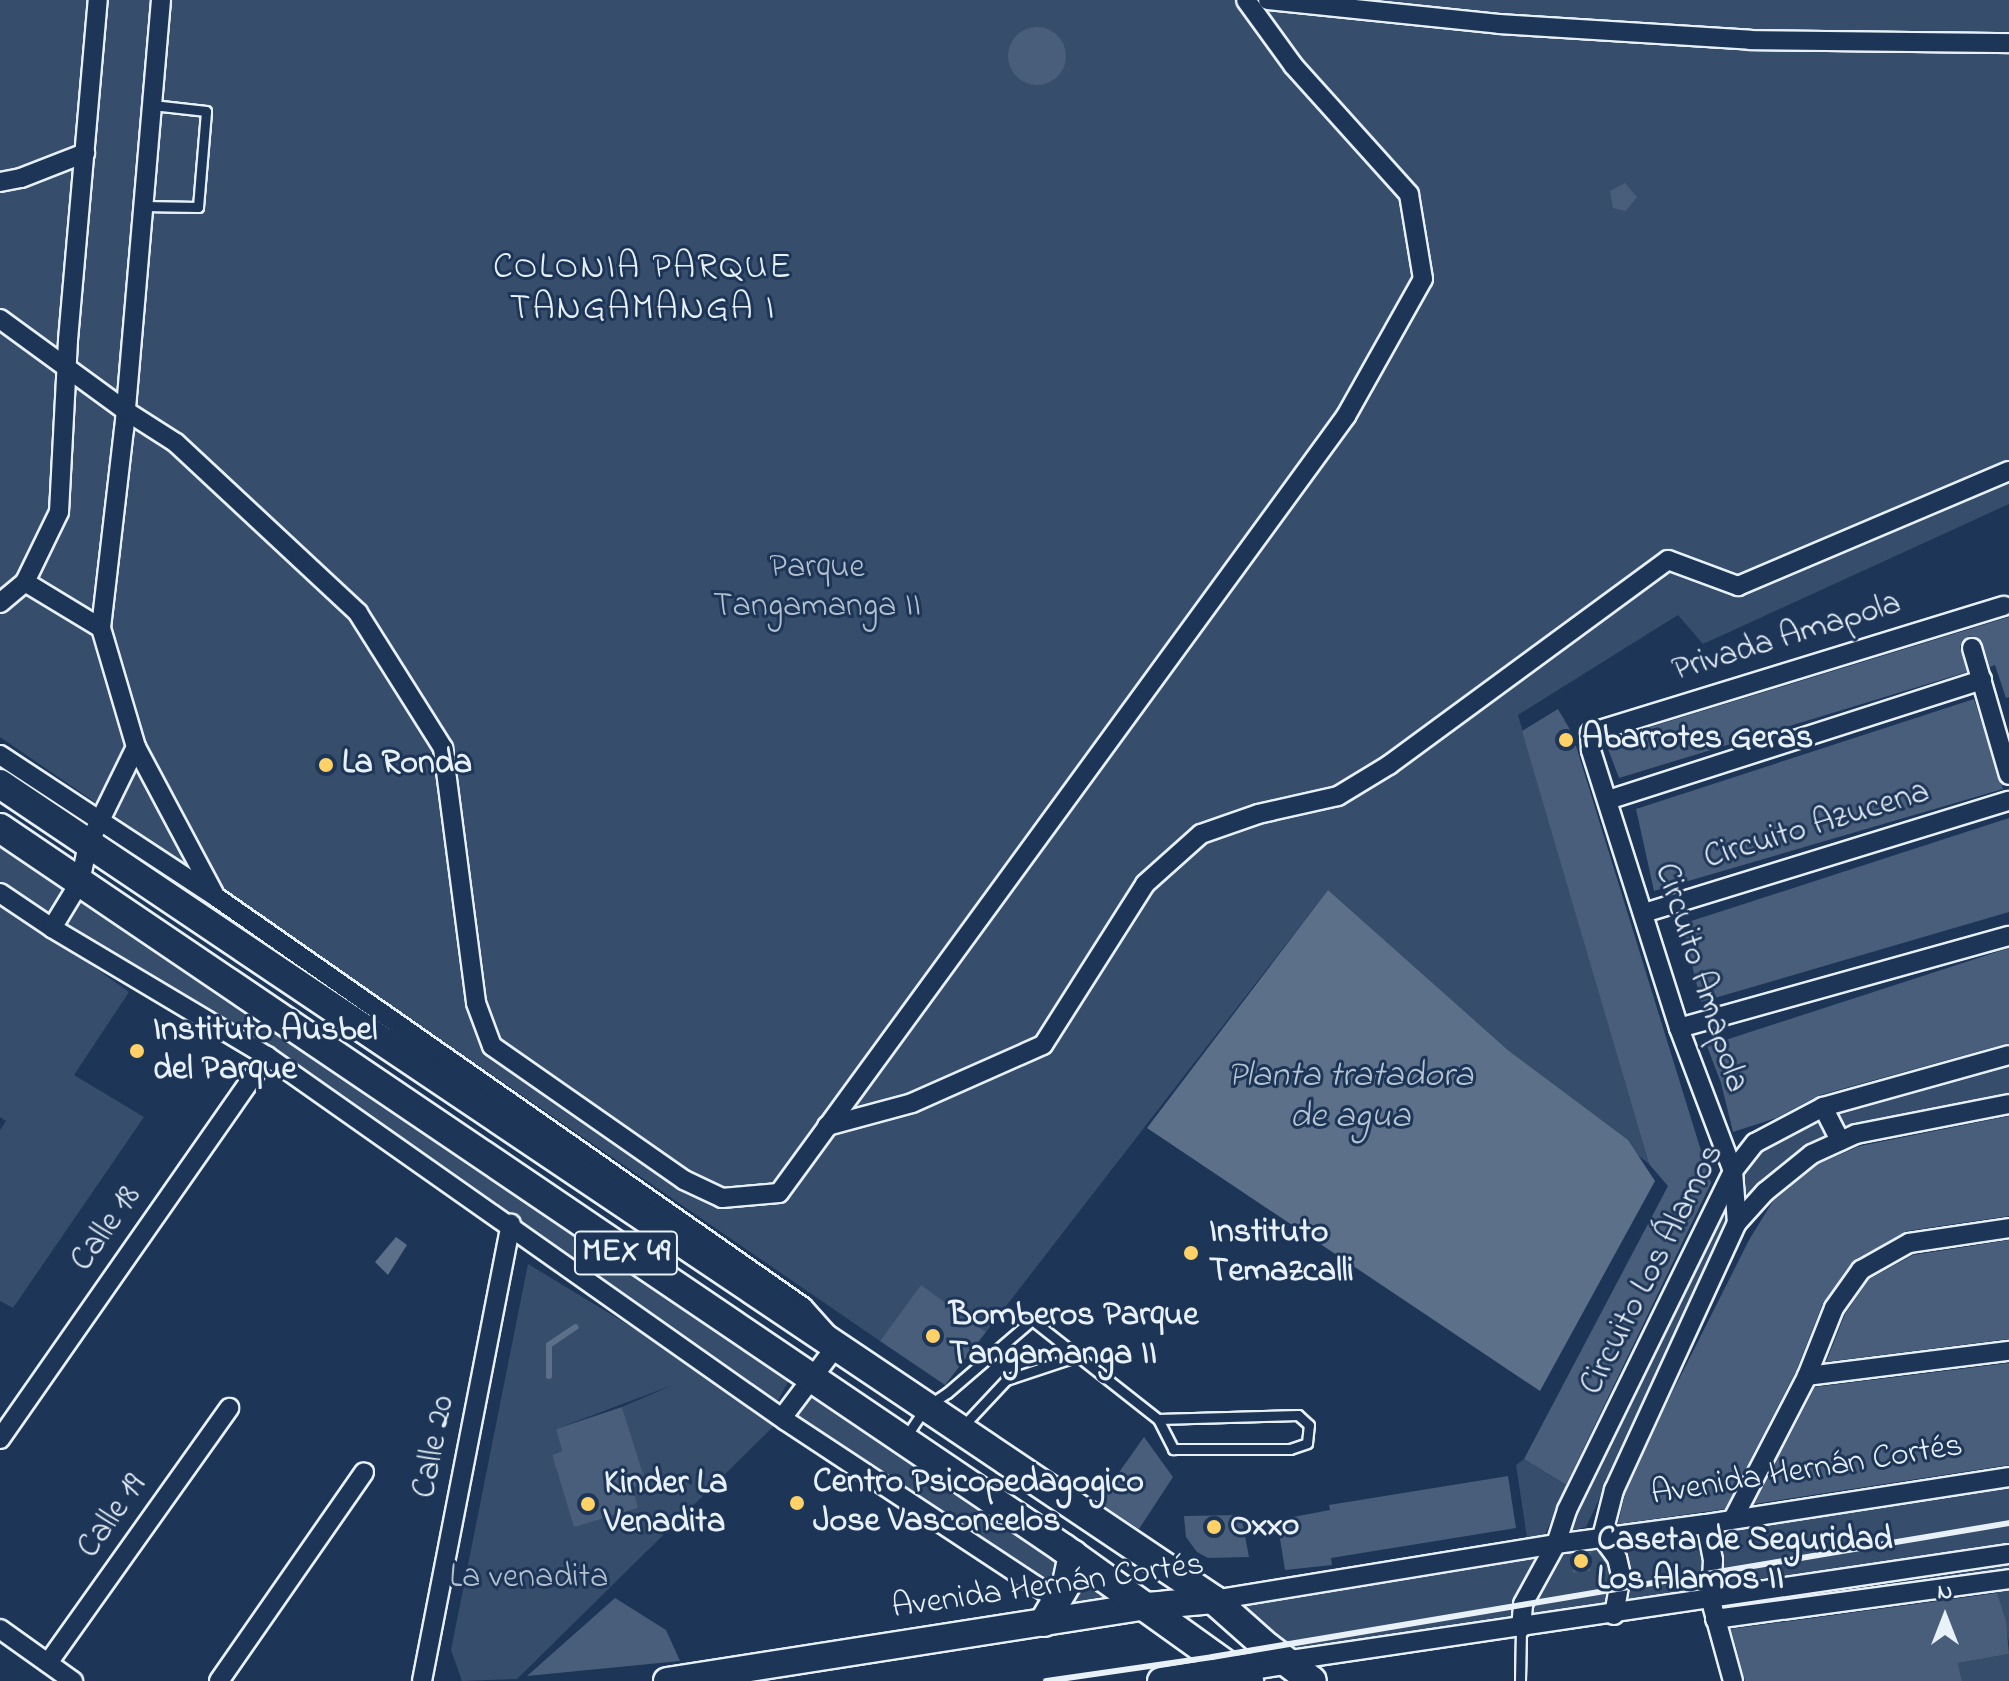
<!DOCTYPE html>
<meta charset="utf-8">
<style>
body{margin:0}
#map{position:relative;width:2009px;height:1681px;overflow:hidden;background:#1d3557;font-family:"Indie Flower",sans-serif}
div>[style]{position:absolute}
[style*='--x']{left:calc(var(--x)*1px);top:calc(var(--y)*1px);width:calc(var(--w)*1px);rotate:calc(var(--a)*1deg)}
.green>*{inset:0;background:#374d6c}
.water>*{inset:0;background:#5d7089}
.stream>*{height:6px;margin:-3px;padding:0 3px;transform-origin:3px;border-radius:3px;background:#5d7089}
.building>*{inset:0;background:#495e7a}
.round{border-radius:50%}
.roads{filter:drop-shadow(2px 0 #e8f1f8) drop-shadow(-2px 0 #e8f1f8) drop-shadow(0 2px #e8f1f8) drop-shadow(0 -2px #e8f1f8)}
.lane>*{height:9px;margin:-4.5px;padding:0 4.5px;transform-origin:4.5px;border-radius:4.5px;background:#1d3557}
.street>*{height:18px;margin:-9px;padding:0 9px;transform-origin:9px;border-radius:9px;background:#1d3557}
.secondary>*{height:26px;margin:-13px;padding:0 13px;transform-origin:13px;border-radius:13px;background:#1d3557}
.primary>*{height:28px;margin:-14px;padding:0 14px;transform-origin:14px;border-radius:14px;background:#1d3557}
.rail>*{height:6px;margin:-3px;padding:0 3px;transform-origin:3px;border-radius:3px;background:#e8f1f8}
.dots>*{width:22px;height:22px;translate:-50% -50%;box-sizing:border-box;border:4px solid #1d3557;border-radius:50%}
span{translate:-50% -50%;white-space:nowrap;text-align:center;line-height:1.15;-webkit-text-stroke:6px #1d3557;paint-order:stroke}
.shield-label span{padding:2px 6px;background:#1d3557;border:2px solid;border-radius:6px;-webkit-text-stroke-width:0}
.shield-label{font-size:32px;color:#e8f1f8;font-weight:700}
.park-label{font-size:34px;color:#b3c0ce}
.street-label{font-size:34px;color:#e8f1f8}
.poi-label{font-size:34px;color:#e8f1f8;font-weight:700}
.left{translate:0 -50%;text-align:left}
.neighbourhood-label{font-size:36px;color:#e8f1f8;letter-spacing:2px}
.water-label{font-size:36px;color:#b7c4d1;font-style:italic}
.north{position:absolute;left:1905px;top:1577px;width:80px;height:80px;-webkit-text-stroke:6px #1d3557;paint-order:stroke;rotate:0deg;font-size:22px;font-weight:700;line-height:32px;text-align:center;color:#e8f1f8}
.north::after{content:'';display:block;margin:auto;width:28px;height:36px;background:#e8f1f8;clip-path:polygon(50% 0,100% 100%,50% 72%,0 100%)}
</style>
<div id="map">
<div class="green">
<div style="clip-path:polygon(0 0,2009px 0,2009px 504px,1703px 644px,1678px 615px,1518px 715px,1649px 1164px,1509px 1051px,1328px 890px,986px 1332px,921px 1286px,880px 1341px,0 737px)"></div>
<div style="clip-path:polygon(0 841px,67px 887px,49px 919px,0 885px)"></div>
<div style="clip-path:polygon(0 900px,129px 992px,74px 1075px,144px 1117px,13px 1308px,0 1301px,0 1130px,6px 1121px,0 1117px)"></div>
<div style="clip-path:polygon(79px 902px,796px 1368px,777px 1402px,66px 926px)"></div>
<div style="clip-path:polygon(2009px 1066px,2009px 1098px,1841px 1133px,1737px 1208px,1586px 1527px,1560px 1533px,1726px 1186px,1761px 1146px,1838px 1111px)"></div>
<div style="clip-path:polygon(evenodd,528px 1264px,782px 1418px,517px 1679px,462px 1681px,451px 1650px,528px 1264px,673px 1385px,622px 1407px,645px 1484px,633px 1487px,638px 1508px,574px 1526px,552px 1455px,562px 1451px,556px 1429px,673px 1385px)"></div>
<div style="clip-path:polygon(809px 1391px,1067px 1566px,1049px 1596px,786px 1421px)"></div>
<div style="clip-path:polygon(1524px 1459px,1567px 1486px,1541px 1543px,1528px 1544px,1516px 1465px)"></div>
<div style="clip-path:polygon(2009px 1483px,2009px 1572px,1727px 1616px,1718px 1529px)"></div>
<div style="clip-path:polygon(1705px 1530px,1710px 1599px,1528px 1622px,1530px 1605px,1550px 1555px,1571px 1552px,1573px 1573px,1590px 1571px,1591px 1547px)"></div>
<div style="clip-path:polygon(1535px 1558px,1517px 1602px,1514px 1624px,1292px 1654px,1235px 1604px)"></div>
<div style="clip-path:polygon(1080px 1569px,1121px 1598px,1059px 1611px)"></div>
<div style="clip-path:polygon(2009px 1581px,2009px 1642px,1994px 1582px)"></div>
<div style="clip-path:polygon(2009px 1654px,2009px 1681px,1962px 1681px,1958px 1663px)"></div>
</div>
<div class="water">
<div style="clip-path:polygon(1328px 890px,1509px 1051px,1628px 1140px,1655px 1181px,1540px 1391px,1147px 1128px)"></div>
<div style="clip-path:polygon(396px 1237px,407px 1245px,388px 1275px,375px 1262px)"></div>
</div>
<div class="stream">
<div style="--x:549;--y:1376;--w:31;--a:-90"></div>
<div style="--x:549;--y:1345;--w:32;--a:-34"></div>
</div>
<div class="building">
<div class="round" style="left:1008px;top:27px;width:58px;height:58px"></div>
<div style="clip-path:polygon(1625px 183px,1637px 197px,1626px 211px,1613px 208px,1610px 191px)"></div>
<div style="clip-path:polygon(2009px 617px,2009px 697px,2006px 698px,1995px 665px,1990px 667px,1981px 640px,1969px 636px,1960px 646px,1967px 672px,1619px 778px,1605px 741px)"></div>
<div style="clip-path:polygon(1974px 699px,2003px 789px,1654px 891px,1636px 809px)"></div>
<div style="clip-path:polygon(1558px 709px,1572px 733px,1711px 1183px,1566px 1485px,1524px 1459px,1668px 1186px,1649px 1164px,1522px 731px)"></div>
<div style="clip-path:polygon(2009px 818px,2009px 912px,1701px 1002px,1682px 924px)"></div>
<div style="clip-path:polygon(2009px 948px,2009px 1043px,1820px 1095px,1776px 1118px,1733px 1132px,1721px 1083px,1707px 1046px)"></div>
<div style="clip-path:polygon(2009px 1116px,2009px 1216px,1907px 1231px,1855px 1260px,1823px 1303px,1796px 1371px,1725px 1509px,1618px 1524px,1625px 1494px,1667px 1403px,1749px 1240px,1773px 1201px,1818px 1164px,1860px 1146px)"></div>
<div style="clip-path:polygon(2009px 1240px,2009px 1339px,1826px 1362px,1845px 1314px,1869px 1279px,1913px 1255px)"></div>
<div style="clip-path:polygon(921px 1285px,986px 1332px,945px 1385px,880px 1341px)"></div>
<div style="clip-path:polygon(2009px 1363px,2009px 1465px,1754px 1504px,1815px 1387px)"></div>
<div style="clip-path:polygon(622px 1407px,646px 1484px,633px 1487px,638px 1508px,574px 1527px,552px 1455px,562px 1451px,556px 1429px)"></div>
<div style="clip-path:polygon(1144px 1437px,1173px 1477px,1139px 1529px,1098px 1502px)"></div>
<div style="clip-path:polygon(1508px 1476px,1516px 1528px,1331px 1558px,1332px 1565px,1285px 1570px,1277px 1520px,1330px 1510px,1329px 1505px)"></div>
<div style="clip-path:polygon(1241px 1515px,1249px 1557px,1208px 1558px,1197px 1552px,1186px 1537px,1184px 1516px)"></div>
<div style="clip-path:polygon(1591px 1551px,1590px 1571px,1573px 1573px,1571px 1554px)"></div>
<div style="clip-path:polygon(1997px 1593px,2006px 1621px,2009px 1654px,1958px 1663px,1962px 1681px,1745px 1681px,1731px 1629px)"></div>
<div style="clip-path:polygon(615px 1598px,666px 1630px,680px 1661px,527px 1676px)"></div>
</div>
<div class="roads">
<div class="lane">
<div style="--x:143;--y:206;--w:55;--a:1"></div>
<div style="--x:198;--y:207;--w:96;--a:-85.2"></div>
<div style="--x:206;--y:111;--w:54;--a:-173.7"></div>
<div style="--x:963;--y:1426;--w:63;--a:-46.9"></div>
<div style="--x:1006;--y:1380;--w:76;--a:-18.4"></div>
<div style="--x:905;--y:1438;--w:37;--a:-56"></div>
<div style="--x:926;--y:1407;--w:25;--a:-34"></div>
<div style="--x:947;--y:1393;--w:112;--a:-40.7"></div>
<div style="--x:1032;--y:1320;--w:160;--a:38.2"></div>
<div style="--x:1158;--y:1419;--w:34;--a:63"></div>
<div style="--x:1173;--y:1449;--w:117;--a:0"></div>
<div style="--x:1290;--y:1449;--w:18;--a:-19"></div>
<div style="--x:1307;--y:1443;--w:18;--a:-84"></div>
<div style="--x:1309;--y:1425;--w:15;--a:-138"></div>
<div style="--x:1298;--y:1415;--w:140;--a:178.4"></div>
<div style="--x:1520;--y:1681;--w:53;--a:-88.9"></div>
</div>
<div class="street">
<div style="--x:161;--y:0;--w:431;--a:94.9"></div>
<div style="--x:124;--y:429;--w:200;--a:96.6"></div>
<div style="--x:101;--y:628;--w:124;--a:73.6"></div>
<div style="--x:136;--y:747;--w:166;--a:62"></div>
<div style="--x:1268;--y:0;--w:232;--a:5.9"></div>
<div style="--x:1499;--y:24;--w:252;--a:3.6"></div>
<div style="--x:1750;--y:40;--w:259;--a:0.7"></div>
<div style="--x:0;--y:182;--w:21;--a:-11"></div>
<div style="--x:21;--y:178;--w:69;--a:-21.3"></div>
<div style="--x:0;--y:319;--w:156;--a:36.1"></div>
<div style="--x:126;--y:411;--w:59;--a:32.6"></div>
<div style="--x:176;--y:443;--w:249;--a:43"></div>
<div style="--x:358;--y:613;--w:160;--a:57.8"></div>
<div style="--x:443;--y:748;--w:257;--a:82.6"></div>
<div style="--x:476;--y:1003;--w:46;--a:69.6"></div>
<div style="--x:492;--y:1046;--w:234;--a:34.9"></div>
<div style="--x:684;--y:1180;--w:42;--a:25.3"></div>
<div style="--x:722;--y:1198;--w:57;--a:-5"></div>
<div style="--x:779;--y:1193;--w:962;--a:-53.88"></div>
<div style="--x:1346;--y:416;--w:157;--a:-60.7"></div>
<div style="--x:1423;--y:279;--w:86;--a:-99.4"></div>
<div style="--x:1409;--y:194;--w:173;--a:-132"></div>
<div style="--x:1293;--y:65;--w:80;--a:-125.9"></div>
<div style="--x:25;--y:582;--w:89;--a:31.2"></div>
<div style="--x:0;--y:603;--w:33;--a:-40"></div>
<div style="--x:25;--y:582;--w:78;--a:-64.1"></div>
<div style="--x:59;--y:512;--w:172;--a:-87"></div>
<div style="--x:68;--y:340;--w:341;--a:-85"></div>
<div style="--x:1972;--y:648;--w:132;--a:73.8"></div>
<div style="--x:0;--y:755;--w:258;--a:33.3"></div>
<div style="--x:216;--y:897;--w:716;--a:34.93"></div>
<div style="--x:803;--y:1307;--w:51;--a:48.2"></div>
<div style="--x:837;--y:1345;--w:91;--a:127"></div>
<div style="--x:1608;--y:800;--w:393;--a:-17.8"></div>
<div style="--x:0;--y:893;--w:63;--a:33.9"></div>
<div style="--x:52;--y:928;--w:250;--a:30.8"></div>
<div style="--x:267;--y:1056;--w:634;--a:35.12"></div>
<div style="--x:786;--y:1421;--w:325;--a:33.4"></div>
<div style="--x:1644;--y:913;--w:382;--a:-17.1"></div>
<div style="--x:52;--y:928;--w:54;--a:-58.7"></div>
<div style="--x:80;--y:882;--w:38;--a:-78"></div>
<div style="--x:88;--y:845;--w:109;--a:-63.9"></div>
<div style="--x:1679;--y:1028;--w:343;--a:-15.6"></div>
<div style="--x:1823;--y:1107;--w:38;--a:63"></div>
<div style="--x:827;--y:1126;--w:88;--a:-15.1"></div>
<div style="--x:912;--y:1103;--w:143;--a:-23.9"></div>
<div style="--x:1043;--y:1045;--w:191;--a:-57.6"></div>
<div style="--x:1145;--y:884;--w:75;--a:-41.8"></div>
<div style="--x:1201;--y:834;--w:60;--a:-19.3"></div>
<div style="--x:1258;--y:814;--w:82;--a:-12.7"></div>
<div style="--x:1338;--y:796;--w:60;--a:-31.3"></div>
<div style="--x:1389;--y:765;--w:346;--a:-36.3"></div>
<div style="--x:1668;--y:560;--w:75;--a:20.4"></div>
<div style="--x:1738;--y:586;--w:294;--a:-23"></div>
<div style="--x:1737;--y:1223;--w:52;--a:-94.4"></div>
<div style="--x:1733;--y:1171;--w:153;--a:-110.7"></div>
<div style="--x:1679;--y:1028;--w:292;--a:-107.6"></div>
<div style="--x:1591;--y:750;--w:17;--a:-93"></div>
<div style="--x:1590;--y:733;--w:433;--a:-17.1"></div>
<div style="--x:1807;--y:1376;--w:204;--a:-7.1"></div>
<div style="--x:0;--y:1439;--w:467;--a:-55.1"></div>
<div style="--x:1733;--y:1519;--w:161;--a:-62.6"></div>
<div style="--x:1807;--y:1376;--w:73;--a:-68.3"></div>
<div style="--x:1834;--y:1308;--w:47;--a:-54.6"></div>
<div style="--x:1861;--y:1270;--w:55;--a:-29.4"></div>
<div style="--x:1909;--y:1243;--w:101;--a:-8.5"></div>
<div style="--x:1706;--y:1524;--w:37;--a:79"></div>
<div style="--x:1713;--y:1560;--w:41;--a:92.8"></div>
<div style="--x:1711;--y:1601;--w:83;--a:74.6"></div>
<div style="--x:1214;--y:1600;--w:347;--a:-9.3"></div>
<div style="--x:1556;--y:1544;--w:151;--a:-7.6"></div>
<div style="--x:1706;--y:1524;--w:307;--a:-8.8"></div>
<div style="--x:1614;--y:1615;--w:41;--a:-80.1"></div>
<div style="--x:1621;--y:1575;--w:17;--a:-103"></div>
<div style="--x:1617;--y:1558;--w:26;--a:-126"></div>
<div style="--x:1602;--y:1537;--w:49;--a:-75.7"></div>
<div style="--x:1614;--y:1490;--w:294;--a:-65.3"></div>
<div style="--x:1737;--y:1223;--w:42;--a:-47.9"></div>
<div style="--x:1765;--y:1192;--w:60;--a:-39"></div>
<div style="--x:1812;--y:1154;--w:48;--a:-24.4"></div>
<div style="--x:1856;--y:1134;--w:156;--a:-11.1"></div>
<div style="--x:1715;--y:1619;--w:297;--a:-7.7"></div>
<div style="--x:1521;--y:1628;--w:24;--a:-85"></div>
<div style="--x:1523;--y:1604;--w:68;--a:-61.2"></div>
<div style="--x:1556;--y:1544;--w:36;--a:-72"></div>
<div style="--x:1567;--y:1510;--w:377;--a:-63.9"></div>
<div style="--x:1733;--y:1171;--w:36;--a:-52"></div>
<div style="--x:1755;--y:1143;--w:77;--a:-27.9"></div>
<div style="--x:1823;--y:1107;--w:193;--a:-15.6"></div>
<div style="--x:0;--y:1629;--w:90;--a:35.5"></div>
<div style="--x:1284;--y:1661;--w:733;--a:-8.4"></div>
<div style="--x:48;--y:1663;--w:313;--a:-54.6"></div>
<div style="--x:219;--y:1681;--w:254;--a:-55.2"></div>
<div style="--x:422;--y:1681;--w:466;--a:-79"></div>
</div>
<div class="secondary">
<div style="--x:667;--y:1681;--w:486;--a:-8.9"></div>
<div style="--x:1147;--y:1606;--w:67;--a:-5.1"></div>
<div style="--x:1161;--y:1681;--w:125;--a:-9.2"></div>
</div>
<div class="primary">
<div style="--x:0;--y:784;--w:1463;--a:33.91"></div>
<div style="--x:1214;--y:1600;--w:71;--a:41.6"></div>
<div style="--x:1267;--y:1647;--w:56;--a:37.1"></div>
<div style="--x:0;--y:828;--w:1284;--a:34.11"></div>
<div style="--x:1063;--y:1548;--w:229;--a:35.6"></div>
<div style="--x:1044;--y:1622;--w:45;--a:-59.5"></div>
<div style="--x:1067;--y:1583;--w:29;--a:-78"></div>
</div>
</div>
<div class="rail">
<div style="--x:1046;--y:1681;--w:168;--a:-8.2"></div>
<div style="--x:1212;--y:1657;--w:808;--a:-9.54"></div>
</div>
<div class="dots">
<div style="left:1566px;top:740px;background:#ffd166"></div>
<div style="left:326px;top:765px;background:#ffd166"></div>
<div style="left:137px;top:1051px;background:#ffd166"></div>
<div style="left:1191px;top:1253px;background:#ffd166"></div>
<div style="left:933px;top:1336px;background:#ffd166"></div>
<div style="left:797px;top:1503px;background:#ffd166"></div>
<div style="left:588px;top:1504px;background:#ffd166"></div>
<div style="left:1214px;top:1527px;background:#ffd166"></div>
<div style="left:1581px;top:1561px;background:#ffd166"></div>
</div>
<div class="shield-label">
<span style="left:626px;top:1253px">MEX 49</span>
</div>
<div class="park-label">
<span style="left:817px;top:588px">Parque<br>Tangamanga II</span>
<span style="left:529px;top:1579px">La venadita</span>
</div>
<div class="street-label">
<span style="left:1787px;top:638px;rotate:-17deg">Privada Amapola</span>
<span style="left:1817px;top:826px;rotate:-17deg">Circuito Azucena</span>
<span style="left:1700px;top:978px;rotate:72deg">Circuito Amapola</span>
<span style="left:107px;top:1229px;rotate:-55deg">Calle 18</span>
<span style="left:1653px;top:1270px;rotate:-63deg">Circuito Los Álamos</span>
<span style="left:435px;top:1447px;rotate:-79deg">Calle 20</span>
<span style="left:1807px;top:1471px;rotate:-9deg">Avenida Hernán Cortés</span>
<span style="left:113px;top:1517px;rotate:-55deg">Calle 19</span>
<span style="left:1048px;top:1587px;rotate:-8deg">Avenida Hernán Cortés</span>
</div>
<div class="poi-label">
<span class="left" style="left:1582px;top:740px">Abarrotes Geras</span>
<span class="left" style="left:342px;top:765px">La Ronda</span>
<span class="left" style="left:153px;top:1051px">Instituto Ausbel<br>del Parque</span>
<span class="left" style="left:1209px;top:1253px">Instituto<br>Temazcalli</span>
<span class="left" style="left:949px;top:1336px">Bomberos Parque<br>Tangamanga II</span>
<span class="left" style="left:813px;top:1503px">Centro Psicopedagogico<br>Jose Vasconcelos</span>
<span class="left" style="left:604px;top:1504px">Kinder La<br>Venadita</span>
<span class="left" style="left:1230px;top:1527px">Oxxo</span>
<span class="left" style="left:1597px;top:1561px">Caseta de Seguridad<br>Los Alamos II</span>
</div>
<div class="neighbourhood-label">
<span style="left:643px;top:289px">COLONIA PARQUE<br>TANGAMANGA I</span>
</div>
<div class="water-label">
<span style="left:1350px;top:1097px">Planta tratadora<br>de agua</span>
</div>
<div class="north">N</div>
</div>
